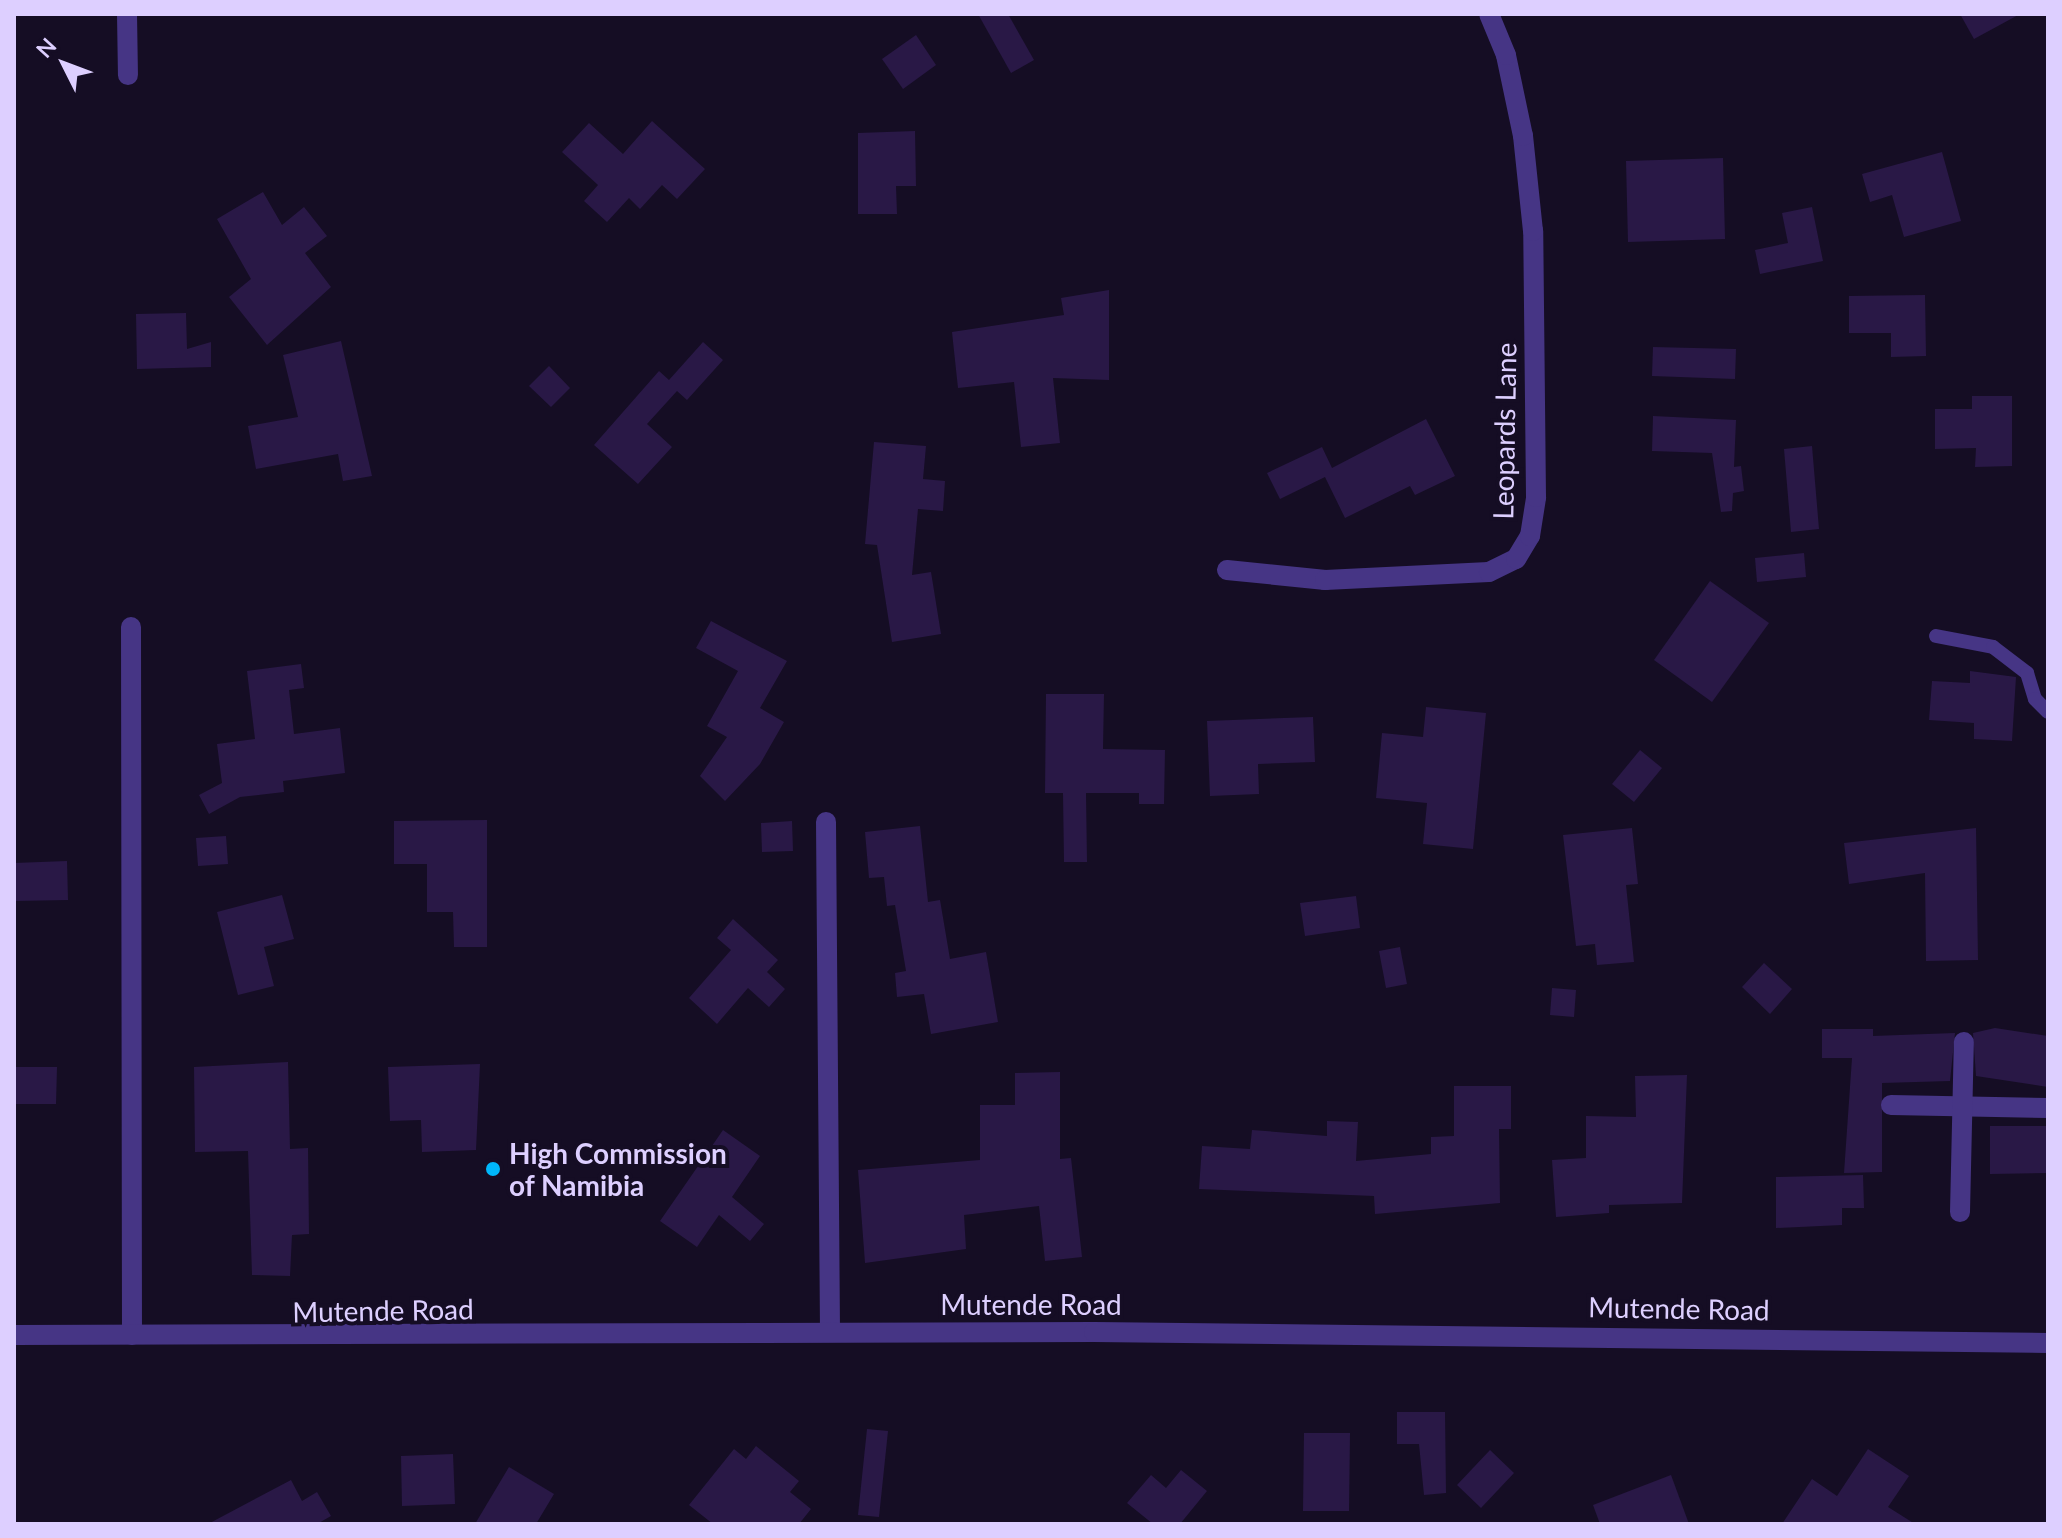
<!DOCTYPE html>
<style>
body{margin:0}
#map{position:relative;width:2062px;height:1538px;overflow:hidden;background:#150d24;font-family:Lato,sans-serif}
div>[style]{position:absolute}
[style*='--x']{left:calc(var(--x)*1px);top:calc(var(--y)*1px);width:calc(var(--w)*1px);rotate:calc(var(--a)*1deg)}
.building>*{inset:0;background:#291846}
.service>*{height:14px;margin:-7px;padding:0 7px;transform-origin:7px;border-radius:7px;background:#463585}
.minor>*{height:20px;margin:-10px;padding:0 10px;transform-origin:10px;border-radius:10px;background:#463585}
.dots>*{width:22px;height:22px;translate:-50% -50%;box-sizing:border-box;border:4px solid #150d24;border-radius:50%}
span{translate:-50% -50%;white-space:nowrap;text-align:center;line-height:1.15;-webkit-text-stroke:8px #150d24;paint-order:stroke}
.street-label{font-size:28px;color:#ddcfff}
.poi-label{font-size:28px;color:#ddcfff;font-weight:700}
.left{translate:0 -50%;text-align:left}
.frame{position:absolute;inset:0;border:16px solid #ddcfff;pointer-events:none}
.north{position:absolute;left:24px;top:24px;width:80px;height:80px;-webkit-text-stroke:6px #150d24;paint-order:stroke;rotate:312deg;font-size:22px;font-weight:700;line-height:32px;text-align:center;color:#ddcfff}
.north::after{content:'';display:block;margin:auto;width:28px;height:36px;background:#ddcfff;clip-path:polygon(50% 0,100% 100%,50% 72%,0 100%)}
</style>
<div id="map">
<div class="building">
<div style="clip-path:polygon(978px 14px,1008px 14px,1034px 60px,1011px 73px)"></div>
<div style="clip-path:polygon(1960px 14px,2020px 14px,1974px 39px)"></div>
<div style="clip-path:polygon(916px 35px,936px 65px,903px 89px,882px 59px)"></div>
<div style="clip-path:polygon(652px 121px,705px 169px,677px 199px,662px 185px,640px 209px,629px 198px,607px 222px,584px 201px,598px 185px,562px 152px,589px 123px,623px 154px)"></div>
<div style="clip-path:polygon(915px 131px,916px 186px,896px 186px,897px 214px,858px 214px,858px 133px)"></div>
<div style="clip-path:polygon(1942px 152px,1961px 221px,1904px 237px,1892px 195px,1870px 202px,1862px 174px)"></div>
<div style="clip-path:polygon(1723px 158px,1725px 239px,1628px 242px,1626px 161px)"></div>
<div style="clip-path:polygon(263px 192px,282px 225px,304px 207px,327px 236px,305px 253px,331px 287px,267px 345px,229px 297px,251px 279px,217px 219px)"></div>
<div style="clip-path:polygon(1812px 207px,1823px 261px,1760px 274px,1755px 250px,1788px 243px,1782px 213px)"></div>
<div style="clip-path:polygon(1109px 290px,1109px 380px,1053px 378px,1060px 443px,1021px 447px,1014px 382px,958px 388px,952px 332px,1064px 315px,1061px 298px)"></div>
<div style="clip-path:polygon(1925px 295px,1926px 356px,1891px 357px,1891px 333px,1849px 333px,1849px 296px)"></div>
<div style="clip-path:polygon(186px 313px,187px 349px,211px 342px,211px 367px,137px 369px,136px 314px)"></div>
<div style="clip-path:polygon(341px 341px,372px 476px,343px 481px,338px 454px,256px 469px,248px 426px,298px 417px,283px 355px)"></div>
<div style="clip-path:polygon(703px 342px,723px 360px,687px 400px,677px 391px,647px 424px,672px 447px,638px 484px,594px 445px,659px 371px,669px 380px)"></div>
<div style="clip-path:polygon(1653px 347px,1736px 349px,1735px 379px,1652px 376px)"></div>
<div style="clip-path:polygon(549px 366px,570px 388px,551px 407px,529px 386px)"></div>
<div style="clip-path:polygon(1972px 396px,2012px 396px,2012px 466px,1975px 467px,1976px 448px,1935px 449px,1935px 409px,1972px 409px)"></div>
<div style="clip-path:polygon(1653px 416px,1736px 420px,1734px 467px,1741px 466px,1744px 491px,1733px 493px,1732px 511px,1721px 512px,1712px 453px,1652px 451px)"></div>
<div style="clip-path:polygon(1426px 419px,1455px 476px,1415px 495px,1410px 486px,1345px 518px,1325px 477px,1280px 499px,1267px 473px,1322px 447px,1332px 468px)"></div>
<div style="clip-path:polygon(874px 442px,926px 446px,923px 479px,945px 481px,943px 511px,918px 509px,912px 575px,931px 572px,941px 634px,892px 642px,877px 545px,865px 544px)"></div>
<div style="clip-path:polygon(1812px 446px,1819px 529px,1791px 532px,1784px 449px)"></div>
<div style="clip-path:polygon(1804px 553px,1806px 577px,1757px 582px,1755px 558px)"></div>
<div style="clip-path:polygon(1710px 581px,1769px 623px,1712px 702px,1654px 660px)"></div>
<div style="clip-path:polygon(711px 621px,787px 661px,760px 708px,784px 722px,760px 764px,725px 801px,700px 776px,727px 737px,707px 726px,738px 671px,696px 648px)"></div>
<div style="clip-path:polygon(301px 664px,304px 688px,289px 690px,294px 734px,340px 728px,345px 773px,283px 781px,284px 792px,240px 797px,209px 814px,199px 795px,222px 783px,217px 744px,255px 739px,247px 671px)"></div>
<div style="clip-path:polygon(1970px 671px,2016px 677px,2012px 741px,1974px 739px,1974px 723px,1929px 720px,1932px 681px,1970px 683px)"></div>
<div style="clip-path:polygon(1046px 694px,1104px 694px,1103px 749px,1165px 750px,1164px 804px,1139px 804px,1139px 793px,1086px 793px,1087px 862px,1064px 862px,1063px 793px,1045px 793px)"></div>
<div style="clip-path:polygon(1426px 707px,1486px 713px,1473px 849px,1423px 844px,1427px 803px,1376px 798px,1382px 733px,1423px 737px)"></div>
<div style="clip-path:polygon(1313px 717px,1315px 762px,1258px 764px,1259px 794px,1210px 796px,1207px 721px)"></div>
<div style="clip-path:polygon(1640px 750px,1662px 768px,1634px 802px,1612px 784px)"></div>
<div style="clip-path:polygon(487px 820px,487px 947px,454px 947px,453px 912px,427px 912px,427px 864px,394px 864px,394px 821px)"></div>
<div style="clip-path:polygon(792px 821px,793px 851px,762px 852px,761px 823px)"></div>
<div style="clip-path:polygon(920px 826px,928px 902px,940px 900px,950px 959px,986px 952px,998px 1022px,931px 1034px,924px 994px,897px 997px,895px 973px,906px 971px,895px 905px,887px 906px,884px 877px,869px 878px,865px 832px)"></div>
<div style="clip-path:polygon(1632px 828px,1638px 884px,1626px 885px,1634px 962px,1597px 965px,1595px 944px,1576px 946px,1563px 835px)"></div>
<div style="clip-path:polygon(1976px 828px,1978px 960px,1926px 961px,1925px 873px,1849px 884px,1844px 843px)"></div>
<div style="clip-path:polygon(226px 836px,228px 864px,198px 866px,196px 838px)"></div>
<div style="clip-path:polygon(67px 861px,68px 900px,14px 901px,14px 863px)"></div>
<div style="clip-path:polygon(282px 895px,294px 939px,264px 947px,274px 986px,238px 995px,217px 912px)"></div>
<div style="clip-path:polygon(1356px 896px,1360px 928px,1305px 936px,1300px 903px)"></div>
<div style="clip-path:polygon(733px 919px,778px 960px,767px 972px,785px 989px,769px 1007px,748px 988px,717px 1024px,689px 998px,731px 950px,717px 938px)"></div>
<div style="clip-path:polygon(1400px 947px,1407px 984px,1386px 988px,1379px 951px)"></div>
<div style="clip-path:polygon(1764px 963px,1792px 989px,1770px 1014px,1742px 987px)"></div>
<div style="clip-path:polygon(1552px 988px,1576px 990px,1574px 1017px,1550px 1015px)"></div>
<div style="clip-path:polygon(1995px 1028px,2048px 1036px,2048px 1087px,1976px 1076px,1973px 1033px)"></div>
<div style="clip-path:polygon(1822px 1029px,1873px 1029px,1873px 1036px,1955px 1033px,1950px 1081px,1882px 1083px,1882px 1172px,1844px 1173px,1852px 1058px,1822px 1058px)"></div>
<div style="clip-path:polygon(288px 1062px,290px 1149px,308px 1148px,309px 1234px,292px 1235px,290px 1276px,252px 1275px,248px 1151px,195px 1152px,194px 1067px)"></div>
<div style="clip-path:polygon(480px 1064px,476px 1150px,422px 1152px,421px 1120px,390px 1121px,388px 1067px)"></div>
<div style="clip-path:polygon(16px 1067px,57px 1067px,56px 1104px,16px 1104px)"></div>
<div style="clip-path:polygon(1060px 1072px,1060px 1159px,1071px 1158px,1082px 1257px,1045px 1261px,1039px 1206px,964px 1215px,966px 1249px,865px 1263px,858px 1170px,980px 1160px,980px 1105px,1015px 1105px,1015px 1073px)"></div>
<div style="clip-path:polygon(1687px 1075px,1682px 1203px,1609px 1205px,1609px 1213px,1556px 1217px,1552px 1160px,1586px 1158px,1586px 1116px,1636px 1117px,1635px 1076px)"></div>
<div style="clip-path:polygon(1454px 1086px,1511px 1086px,1511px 1129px,1499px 1129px,1500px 1203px,1375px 1214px,1374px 1196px,1199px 1189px,1202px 1146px,1250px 1149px,1252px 1130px,1327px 1136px,1327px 1121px,1358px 1122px,1356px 1161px,1431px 1154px,1431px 1137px,1454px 1136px)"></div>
<div style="clip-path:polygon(1990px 1126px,2048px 1126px,2048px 1173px,1990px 1174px)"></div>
<div style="clip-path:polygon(723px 1130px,760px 1156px,732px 1197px,764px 1224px,750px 1241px,719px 1215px,697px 1247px,660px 1221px)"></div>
<div style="clip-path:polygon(1863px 1175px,1864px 1208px,1842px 1208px,1842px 1225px,1776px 1228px,1776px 1177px)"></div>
<div style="clip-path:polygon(1397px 1412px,1445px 1412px,1446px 1493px,1424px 1495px,1419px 1444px,1397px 1444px)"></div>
<div style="clip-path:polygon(867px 1429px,888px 1431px,879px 1517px,858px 1515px)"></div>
<div style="clip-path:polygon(1304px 1433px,1350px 1433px,1349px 1511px,1303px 1511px)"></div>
<div style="clip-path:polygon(756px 1446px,799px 1481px,790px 1492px,811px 1509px,799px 1524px,713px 1524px,689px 1505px,734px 1449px,746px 1459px)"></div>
<div style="clip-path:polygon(1868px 1449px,1909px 1476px,1888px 1507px,1915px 1524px,1782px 1524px,1812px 1479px,1837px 1496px)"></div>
<div style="clip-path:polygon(1490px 1450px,1514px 1473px,1481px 1508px,1457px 1485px)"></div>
<div style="clip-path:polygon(453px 1454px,455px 1504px,402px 1506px,401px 1456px)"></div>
<div style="clip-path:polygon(509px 1467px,554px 1494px,536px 1524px,475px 1524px)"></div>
<div style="clip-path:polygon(1181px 1470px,1207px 1491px,1180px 1524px,1153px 1524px,1127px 1503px,1151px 1475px,1166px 1488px)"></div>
<div style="clip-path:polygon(1671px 1475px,1689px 1524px,1600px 1524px,1593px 1505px)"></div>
<div style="clip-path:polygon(291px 1480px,302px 1501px,317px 1492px,331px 1516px,317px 1524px,208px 1524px)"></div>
</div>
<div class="service">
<div style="--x:1936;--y:636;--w:58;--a:10.9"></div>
<div style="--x:1993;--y:647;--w:43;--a:37.4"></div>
<div style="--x:2027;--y:673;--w:27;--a:73"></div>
<div style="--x:2035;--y:699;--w:18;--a:45"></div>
</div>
<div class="minor">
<div style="--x:127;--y:14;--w:61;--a:89.1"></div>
<div style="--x:1227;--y:570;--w:99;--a:5.8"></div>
<div style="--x:1325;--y:580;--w:164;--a:-2.8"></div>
<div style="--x:1489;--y:572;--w:30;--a:-26"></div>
<div style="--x:1516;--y:559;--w:27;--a:-59"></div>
<div style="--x:1530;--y:536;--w:39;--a:-81"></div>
<div style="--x:1536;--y:497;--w:266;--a:-90.6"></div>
<div style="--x:1533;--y:231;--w:96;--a:-96"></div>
<div style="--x:1523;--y:136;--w:83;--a:-101.9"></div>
<div style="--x:1506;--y:55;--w:44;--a:-112.5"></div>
<div style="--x:131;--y:627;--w:708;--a:89.92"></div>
<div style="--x:826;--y:822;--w:510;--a:89.55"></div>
<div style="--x:1891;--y:1105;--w:157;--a:1.1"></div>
<div style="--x:1960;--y:1212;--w:170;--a:-88.7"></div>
<div style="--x:14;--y:1335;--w:1080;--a:-0.16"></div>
<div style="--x:1094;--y:1332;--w:954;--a:0.66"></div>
</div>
<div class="dots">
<div style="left:493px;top:1169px;background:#00b6fa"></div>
</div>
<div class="street-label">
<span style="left:1504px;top:431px;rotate:-89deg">Leopards Lane</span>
<span style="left:1031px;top:1304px">Mutende Road</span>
<span style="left:1679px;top:1308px;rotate:1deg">Mutende Road</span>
<span style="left:383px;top:1310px;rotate:-1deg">Mutende Road</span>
</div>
<div class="poi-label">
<span class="left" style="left:509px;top:1169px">High Commission<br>of Namibia</span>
</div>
<div class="frame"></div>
<div class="north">N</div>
</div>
